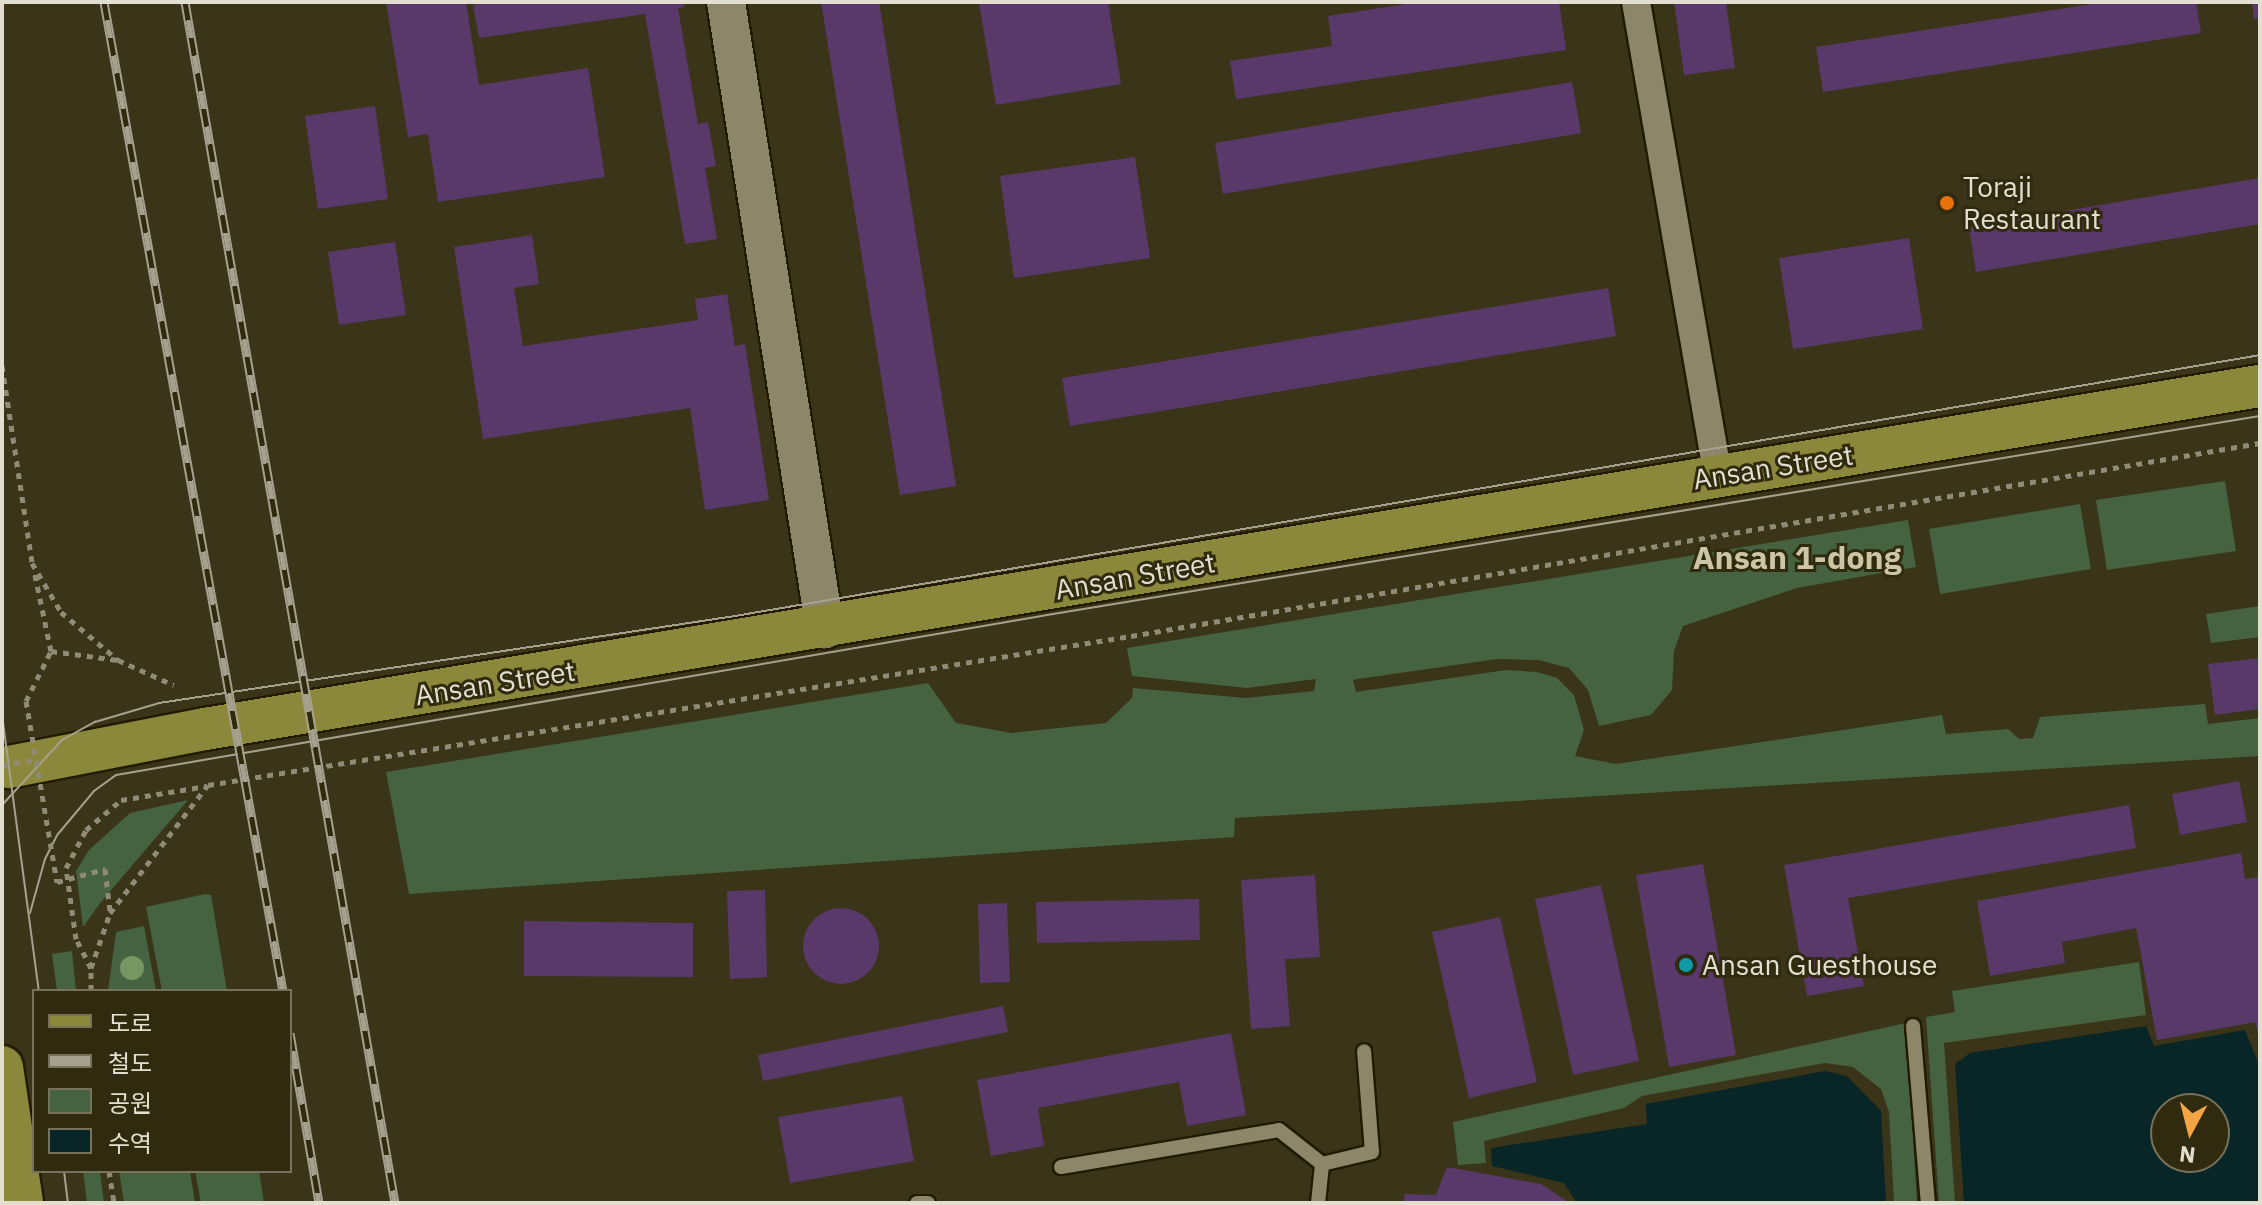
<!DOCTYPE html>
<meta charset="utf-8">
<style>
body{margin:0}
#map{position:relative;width:2262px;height:1205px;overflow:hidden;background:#3a3419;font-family:"IBM Plex Sans","Noto Sans KR",sans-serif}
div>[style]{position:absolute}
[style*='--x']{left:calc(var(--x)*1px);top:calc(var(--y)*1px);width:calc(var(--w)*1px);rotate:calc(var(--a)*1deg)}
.green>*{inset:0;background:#456340}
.water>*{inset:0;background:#082527}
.building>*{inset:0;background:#593969}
.round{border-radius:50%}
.path>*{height:5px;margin-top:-2.5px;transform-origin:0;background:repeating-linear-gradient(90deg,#908b76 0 6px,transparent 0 12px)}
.roads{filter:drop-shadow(2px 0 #221b01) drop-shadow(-2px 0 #221b01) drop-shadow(0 2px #221b01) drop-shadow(0 -2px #221b01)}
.lane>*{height:14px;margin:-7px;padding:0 7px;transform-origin:7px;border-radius:7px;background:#8d8668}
.street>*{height:28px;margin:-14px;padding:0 14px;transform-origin:14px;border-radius:14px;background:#8d8668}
.secondary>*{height:38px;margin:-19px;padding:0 19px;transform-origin:19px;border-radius:19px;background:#8d8668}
.primary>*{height:42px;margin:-21px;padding:0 21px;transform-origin:21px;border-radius:21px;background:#8c883b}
.tram>*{height:2px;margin:-1px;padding:0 1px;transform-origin:1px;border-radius:1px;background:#a6a18e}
.rail>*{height:9px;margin-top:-4.5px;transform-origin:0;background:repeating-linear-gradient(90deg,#302a0e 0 18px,#a6a18e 0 36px);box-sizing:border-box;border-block:2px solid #a6a18e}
.path-bridge>*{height:5px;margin-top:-2.5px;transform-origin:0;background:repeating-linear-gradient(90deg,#908b76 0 6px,transparent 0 12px)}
.trees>*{width:24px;height:24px;margin:-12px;border-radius:50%;background:#779662}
.dots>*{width:22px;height:22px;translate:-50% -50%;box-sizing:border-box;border:4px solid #302a0e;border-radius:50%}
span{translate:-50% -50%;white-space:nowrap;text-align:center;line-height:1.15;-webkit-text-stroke:6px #302a0e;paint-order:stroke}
.poi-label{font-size:28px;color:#e3dfd0}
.left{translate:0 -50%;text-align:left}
.street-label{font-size:28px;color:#e3dfd0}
.quarter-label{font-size:32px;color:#cdc6a6;font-weight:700}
.frame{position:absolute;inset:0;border:4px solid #e3dfd0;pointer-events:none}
.legend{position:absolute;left:32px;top:989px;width:260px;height:184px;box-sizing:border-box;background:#302a0e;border:2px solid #78725c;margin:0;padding:10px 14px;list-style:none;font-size:24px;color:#e3dfd0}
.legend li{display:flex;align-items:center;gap:16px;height:40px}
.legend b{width:40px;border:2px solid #78725c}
.north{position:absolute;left:2150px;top:1093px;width:80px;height:80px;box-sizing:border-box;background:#302a0e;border:2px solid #78725c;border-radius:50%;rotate:187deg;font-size:22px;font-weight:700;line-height:32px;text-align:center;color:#e3dfd0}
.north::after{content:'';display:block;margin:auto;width:28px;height:36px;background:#f4a443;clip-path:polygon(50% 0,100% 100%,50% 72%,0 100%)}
</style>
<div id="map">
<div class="green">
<div style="clip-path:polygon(2225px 481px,2236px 551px,2107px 570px,2096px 500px)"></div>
<div style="clip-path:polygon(2080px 504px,2091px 569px,1940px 594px,1929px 529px)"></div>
<div style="clip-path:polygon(1908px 520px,1916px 567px,1797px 588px,1683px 626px,1674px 651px,1672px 690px,1651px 715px,1599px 726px,1588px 690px,1569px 668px,1539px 660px,1497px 659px,1358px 679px,1353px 680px,1356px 692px,1506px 670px,1537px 672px,1557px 678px,1574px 695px,1584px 730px,1575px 756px,1616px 764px,1942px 715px,1946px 734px,2008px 729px,2019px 739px,2033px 738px,2040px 717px,2205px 704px,2208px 724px,2260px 718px,2260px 756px,1235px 818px,1234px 837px,409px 894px,386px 772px,928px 683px,956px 723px,1012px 733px,1106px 723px,1132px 698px,1133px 688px,1246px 698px,1314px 691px,1316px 679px,1247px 688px,1132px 676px,1127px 648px)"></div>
<div style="clip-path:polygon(2260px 606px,2260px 637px,2211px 643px,2206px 614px)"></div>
<div style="clip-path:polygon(188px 800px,101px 902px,83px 927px,76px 871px,89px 850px,130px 813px)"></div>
<div style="clip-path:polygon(205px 894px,211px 895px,227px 991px,162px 991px,146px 907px)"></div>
<div style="clip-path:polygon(144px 926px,156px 991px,108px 991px,116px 932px)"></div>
<div style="clip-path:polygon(72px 951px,76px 991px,57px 991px,52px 954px)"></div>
<div style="clip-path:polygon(2139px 962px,2146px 1015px,1944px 1043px,1955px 1203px,1939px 1203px,1926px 1017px,1955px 1012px,1952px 991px)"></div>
<div style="clip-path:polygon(1906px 1023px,1917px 1203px,1894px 1203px,1889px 1112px,1881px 1089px,1853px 1067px,1825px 1063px,1642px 1096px,1624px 1108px,1484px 1141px,1486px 1163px,1458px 1165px,1453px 1122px)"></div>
<div style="clip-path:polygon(83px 1171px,100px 1171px,104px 1203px,87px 1203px)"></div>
<div style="clip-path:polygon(119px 1171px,190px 1171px,195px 1203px,124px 1203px)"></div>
<div style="clip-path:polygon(195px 1171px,259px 1171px,264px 1203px,201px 1203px)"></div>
</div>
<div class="water">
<div style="clip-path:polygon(evenodd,2146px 1026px,2154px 1046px,2245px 1030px,2260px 1067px,2260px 1203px,1964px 1203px,1955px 1064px,1970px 1053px,2146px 1026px,2166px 1109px,2214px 1109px,2214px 1157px,2166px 1157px,2166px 1109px)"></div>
<div style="clip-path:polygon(1825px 1071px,1847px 1076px,1881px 1111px,1886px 1203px,1577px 1203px,1564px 1183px,1492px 1166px,1491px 1148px,1647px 1124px,1646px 1104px)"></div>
</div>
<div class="building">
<div style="clip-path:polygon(386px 2px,466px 2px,479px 85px,588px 68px,605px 177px,438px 202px,428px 134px,408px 137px)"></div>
<div style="clip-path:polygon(493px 2px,683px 2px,684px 7px,678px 8px,698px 124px,708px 122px,716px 166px,705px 168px,717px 239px,685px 244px,645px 14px,479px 38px,473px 5px)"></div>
<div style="clip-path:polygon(821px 2px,879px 2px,956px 486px,900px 495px)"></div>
<div style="clip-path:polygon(1108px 2px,1121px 84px,996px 105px,979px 3px)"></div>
<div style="clip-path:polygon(1419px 2px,1559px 2px,1566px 50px,1236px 99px,1230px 61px,1332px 46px,1328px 16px)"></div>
<div style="clip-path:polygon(1674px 2px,1726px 2px,1735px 68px,1684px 75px)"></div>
<div style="clip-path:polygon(2105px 2px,2196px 2px,2201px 33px,1823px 92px,1816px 47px)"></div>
<div style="clip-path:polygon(2252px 2px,2260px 2px,2260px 18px,2254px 19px)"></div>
<div style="clip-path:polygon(1572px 82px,1581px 133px,1223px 194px,1215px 143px)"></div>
<div style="clip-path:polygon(375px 106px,388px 199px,318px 209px,305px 116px)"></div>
<div style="clip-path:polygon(1135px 157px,1150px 258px,1014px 278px,1000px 176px)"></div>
<div style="clip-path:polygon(2260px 178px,2260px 224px,1976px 272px,1969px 227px)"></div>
<div style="clip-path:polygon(532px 235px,539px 284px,514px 288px,523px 346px,698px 320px,695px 299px,727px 294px,735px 346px,745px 344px,769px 500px,705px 510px,690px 408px,483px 439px,454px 247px)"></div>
<div style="clip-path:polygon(1909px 238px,1923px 329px,1793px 349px,1779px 258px)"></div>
<div style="clip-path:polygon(395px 242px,406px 315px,339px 325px,328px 252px)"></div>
<div style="clip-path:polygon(1608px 288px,1616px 336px,1070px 426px,1062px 378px)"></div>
<div style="clip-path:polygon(2260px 658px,2260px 709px,2215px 715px,2208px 664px)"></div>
<div style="clip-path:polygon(2239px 781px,2247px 822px,2180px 835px,2172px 794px)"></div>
<div style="clip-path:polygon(2129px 805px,2136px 848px,1848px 898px,1864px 986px,1807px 996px,1784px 865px)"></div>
<div style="clip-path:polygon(2241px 853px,2245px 879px,2260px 877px,2260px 1042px,2255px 1022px,2157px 1040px,2136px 928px,2062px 942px,2065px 963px,1990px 976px,1977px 901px)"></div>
<div style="clip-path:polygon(1703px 864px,1736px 1055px,1669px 1067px,1636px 875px)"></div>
<div style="clip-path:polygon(1315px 875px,1320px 957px,1285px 959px,1290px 1026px,1251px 1029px,1241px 880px)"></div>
<div style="clip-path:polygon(1601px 885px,1639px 1061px,1573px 1075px,1535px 899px)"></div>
<div style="clip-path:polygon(765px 890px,767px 977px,730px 979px,727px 891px)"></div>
<div style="clip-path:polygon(1199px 899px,1200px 940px,1037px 943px,1036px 902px)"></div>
<div style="clip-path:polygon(1007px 903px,1010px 982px,980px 983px,978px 904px)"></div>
<div class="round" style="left:803px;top:908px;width:76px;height:76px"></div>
<div style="clip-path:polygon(1500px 917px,1537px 1082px,1469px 1098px,1432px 932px)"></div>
<div style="clip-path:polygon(524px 921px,693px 923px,693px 977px,524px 976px)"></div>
<div style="clip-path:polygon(1003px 1006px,1008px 1032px,763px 1081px,758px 1055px)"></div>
<div style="clip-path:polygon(1231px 1033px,1246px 1115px,1187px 1126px,1179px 1082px,1038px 1108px,1044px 1146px,991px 1156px,977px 1080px)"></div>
<div style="clip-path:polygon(902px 1096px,914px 1161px,790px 1183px,778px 1117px)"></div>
<div style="clip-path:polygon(1447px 1167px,1541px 1184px,1570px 1203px,1403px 1203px,1405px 1194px,1436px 1195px)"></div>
</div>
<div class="path">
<div style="--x:2;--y:366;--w:199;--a:81.3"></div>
<div style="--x:32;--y:563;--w:57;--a:59.4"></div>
<div style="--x:61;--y:612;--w:75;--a:40.1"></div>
<div style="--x:118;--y:660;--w:61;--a:24.1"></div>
<div style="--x:51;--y:651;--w:67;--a:7.8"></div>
<div style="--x:26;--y:701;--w:56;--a:-63.4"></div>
<div style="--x:51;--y:651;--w:83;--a:-101.9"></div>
<div style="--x:105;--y:869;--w:42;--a:83.2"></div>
<div style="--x:91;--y:968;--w:33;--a:-117"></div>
<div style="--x:76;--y:939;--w:72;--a:-98"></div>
<div style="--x:66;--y:868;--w:43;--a:-62.2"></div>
<div style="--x:86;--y:830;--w:46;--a:-40.6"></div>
<div style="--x:121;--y:800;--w:87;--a:-9.2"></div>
<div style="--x:91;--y:991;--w:23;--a:-90"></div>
<div style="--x:91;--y:968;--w:58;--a:-70.9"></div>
<div style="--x:110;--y:913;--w:161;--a:-52.6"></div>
<div style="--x:208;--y:785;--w:935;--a:-9.17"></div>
<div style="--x:1131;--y:636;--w:1145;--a:-9.7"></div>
<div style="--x:109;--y:1171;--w:32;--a:81"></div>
</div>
<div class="roads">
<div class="lane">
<div style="--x:1913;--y:1026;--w:178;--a:85.2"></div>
<div style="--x:1061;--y:1167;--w:221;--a:-9.6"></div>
<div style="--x:1279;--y:1130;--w:55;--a:38.3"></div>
<div style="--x:917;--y:1203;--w:11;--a:0"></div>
<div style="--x:1318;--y:1203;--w:39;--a:-84"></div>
<div style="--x:1322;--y:1164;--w:51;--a:-13.5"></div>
<div style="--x:1372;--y:1152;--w:101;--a:-94.5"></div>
</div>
<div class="street">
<div style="--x:1636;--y:2;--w:481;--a:80.2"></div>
</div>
<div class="secondary">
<div style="--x:726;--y:2;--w:635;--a:81.03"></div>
</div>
<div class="primary">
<div style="--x:9;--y:767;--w:200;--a:-11"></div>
<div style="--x:205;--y:729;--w:2083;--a:-9.48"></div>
<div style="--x:2;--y:1067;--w:137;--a:81.6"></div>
</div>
</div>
<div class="tram">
<div style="--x:2;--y:715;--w:278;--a:82.4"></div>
<div style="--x:2;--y:805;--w:88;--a:-47.3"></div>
<div style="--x:62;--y:740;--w:38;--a:-29"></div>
<div style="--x:95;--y:722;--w:67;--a:-16.5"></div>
<div style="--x:159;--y:703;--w:583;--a:-8.59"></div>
<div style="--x:735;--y:616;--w:1547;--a:-9.71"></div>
<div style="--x:30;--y:913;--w:56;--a:-74.5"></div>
<div style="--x:45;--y:859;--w:28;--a:-63"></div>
<div style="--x:58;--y:834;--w:56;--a:-50.1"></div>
<div style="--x:94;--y:791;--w:27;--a:-36"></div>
<div style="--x:116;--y:775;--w:945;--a:-9.75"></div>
<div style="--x:1047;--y:615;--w:1229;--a:-9.32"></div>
<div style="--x:64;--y:1171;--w:32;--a:83"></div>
</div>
<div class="rail">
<div style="--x:104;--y:2;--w:1005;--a:79.74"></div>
<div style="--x:185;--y:2;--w:1219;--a:80.08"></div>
<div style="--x:290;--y:1033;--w:172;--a:80.3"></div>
</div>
<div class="path-bridge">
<div style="--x:26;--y:701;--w:184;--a:80.3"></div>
<div style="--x:57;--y:882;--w:50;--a:-15.2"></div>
<div style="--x:2;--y:765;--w:31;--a:-9"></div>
</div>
<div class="trees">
<div style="left:132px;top:968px"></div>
</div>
<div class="dots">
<div style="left:1947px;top:203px;background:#e8710a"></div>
<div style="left:1686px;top:965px;background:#0f9aa8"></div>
</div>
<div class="poi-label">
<span class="left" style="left:1963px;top:203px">Toraji<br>Restaurant</span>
<span class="left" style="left:1702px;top:965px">Ansan Guesthouse</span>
</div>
<div class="street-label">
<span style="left:1773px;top:467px;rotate:-9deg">Ansan Street</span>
<span style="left:1135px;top:576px;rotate:-10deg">Ansan Street</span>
<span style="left:495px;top:683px;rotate:-9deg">Ansan Street</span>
</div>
<div class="quarter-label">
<span style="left:1797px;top:557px">Ansan 1-dong</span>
</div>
<div class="frame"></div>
<ul class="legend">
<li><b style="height:10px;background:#8c883b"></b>도로</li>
<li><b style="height:10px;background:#a6a18e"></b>철도</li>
<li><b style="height:22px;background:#456340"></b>공원</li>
<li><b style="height:22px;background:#082527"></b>수역</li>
</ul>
<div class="north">N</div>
</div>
